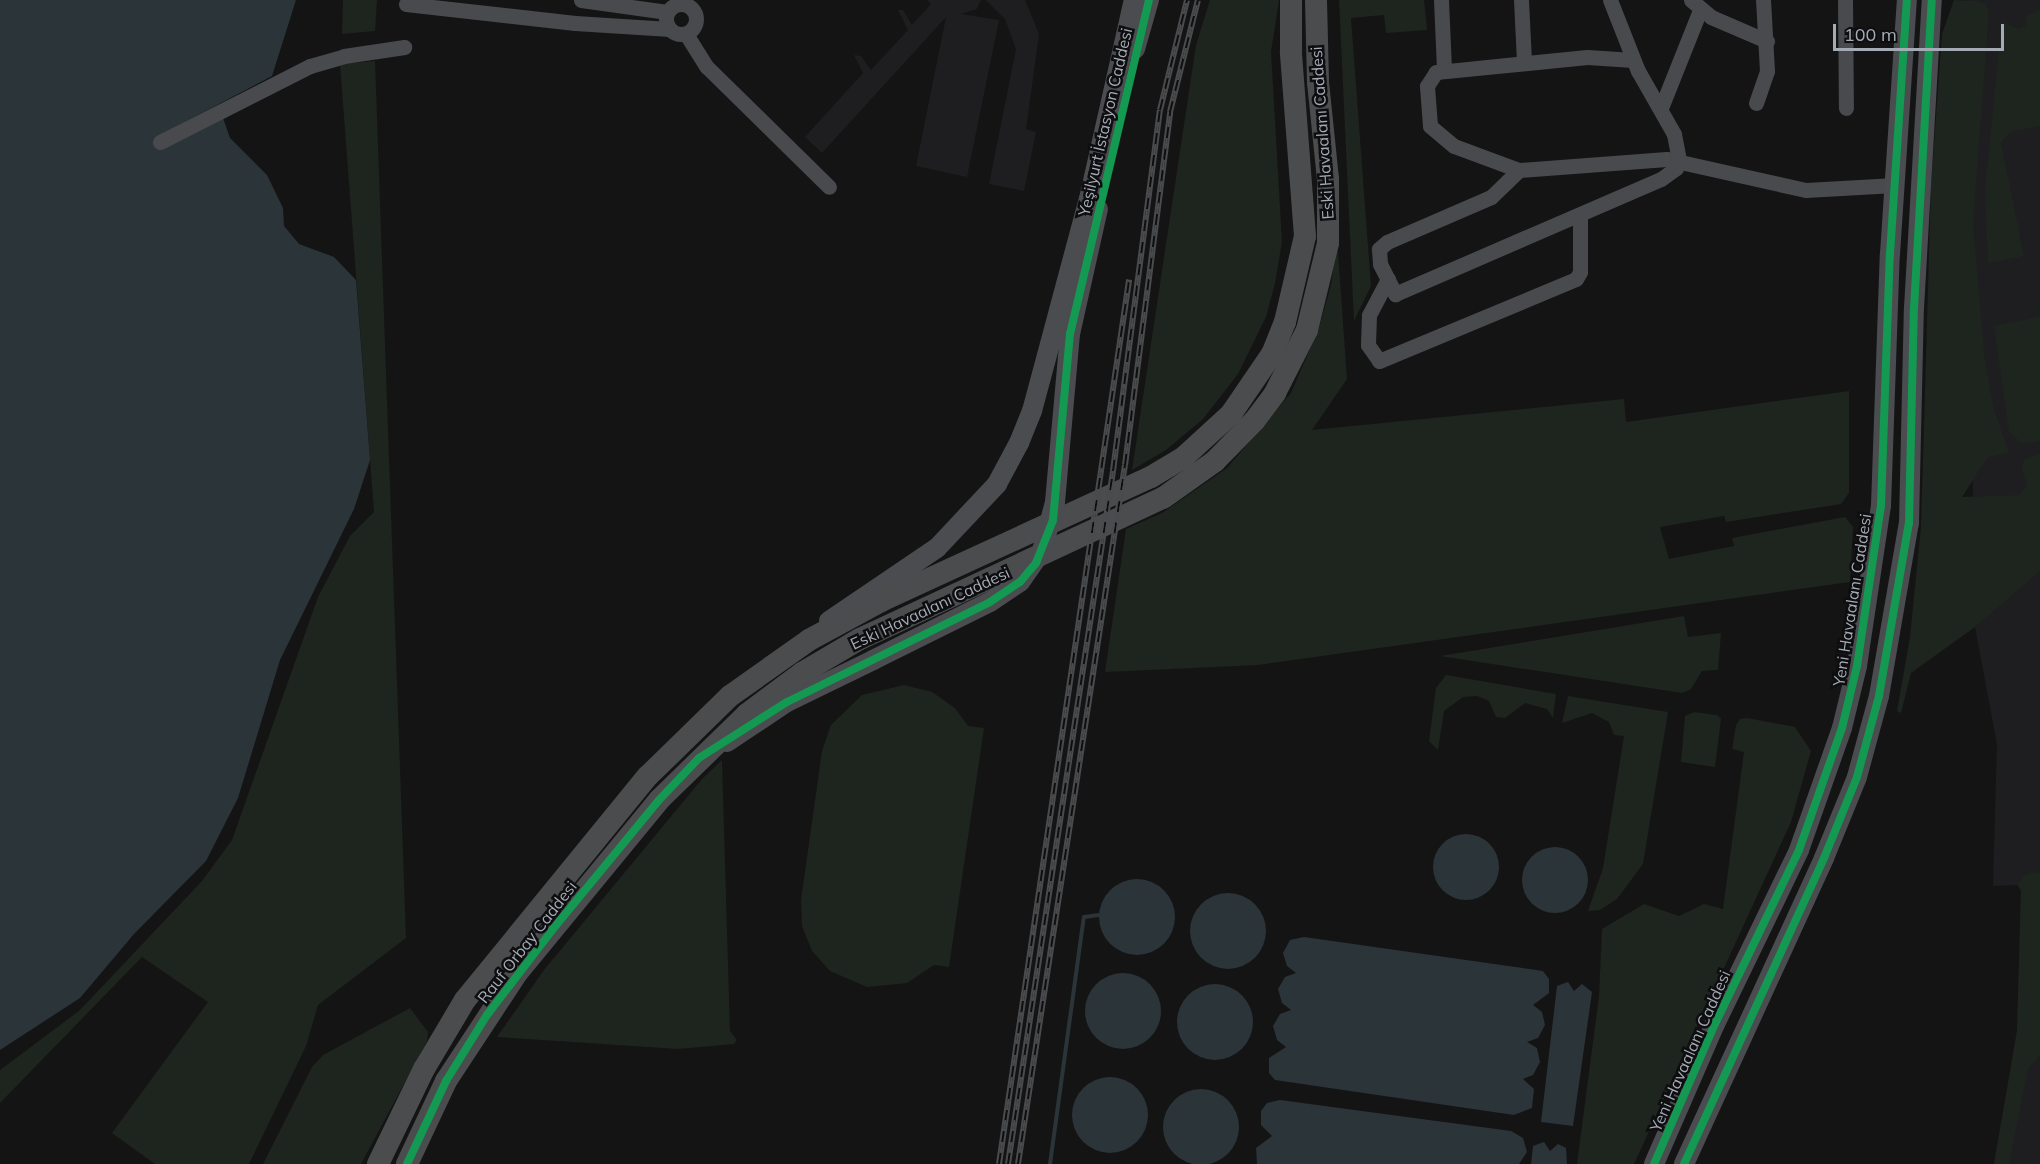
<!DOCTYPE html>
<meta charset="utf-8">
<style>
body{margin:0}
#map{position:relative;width:2040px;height:1164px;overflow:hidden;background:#141414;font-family:Mulish,sans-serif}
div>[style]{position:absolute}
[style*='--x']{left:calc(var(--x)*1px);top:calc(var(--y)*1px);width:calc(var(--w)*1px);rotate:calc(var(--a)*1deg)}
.built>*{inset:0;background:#1e1e20}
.green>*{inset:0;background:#1e241e}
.water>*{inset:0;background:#2b3439}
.round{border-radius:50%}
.stream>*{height:4px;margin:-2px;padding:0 2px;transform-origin:2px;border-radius:2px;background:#2b3439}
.minor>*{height:15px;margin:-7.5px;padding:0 7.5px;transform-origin:7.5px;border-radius:7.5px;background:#484a4d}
.minor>.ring{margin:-7.5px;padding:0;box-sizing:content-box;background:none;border:15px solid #484a4d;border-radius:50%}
.major>*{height:20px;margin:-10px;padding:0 10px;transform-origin:10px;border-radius:10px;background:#4a4c4f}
.highway>*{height:22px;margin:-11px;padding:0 11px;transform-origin:11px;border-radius:11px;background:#4a4c4e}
.rail>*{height:6px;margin-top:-3px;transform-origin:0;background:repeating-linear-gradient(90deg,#0e0e10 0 11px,#494b4d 0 22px);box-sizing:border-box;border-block:2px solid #494b4d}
.major-bridge>*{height:20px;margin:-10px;padding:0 10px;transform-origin:10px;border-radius:10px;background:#4a4c4f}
.cycleway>*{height:8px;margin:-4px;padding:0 4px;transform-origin:4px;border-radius:4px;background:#139951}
span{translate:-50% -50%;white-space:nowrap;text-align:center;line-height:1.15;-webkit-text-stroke:5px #0e0e10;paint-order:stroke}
.street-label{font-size:16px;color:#a5abb5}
.scale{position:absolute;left:1833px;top:24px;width:171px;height:27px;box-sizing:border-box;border:3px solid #a5abb5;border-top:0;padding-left:8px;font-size:18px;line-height:21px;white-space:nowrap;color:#a5abb5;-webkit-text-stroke:4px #0e0e10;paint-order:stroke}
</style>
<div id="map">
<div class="built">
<div style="clip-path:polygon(927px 0,981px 0,977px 9px,961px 14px,999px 20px,967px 177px,916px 166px,946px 17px,822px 153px,805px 137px,863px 73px,854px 55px,861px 56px,871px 70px,908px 30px,898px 10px,903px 10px,912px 25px,931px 4px)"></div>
<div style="clip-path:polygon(986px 0,1025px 0,1039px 34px,1026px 129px,1036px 132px,1024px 191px,989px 184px,1016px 49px,1005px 19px)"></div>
<div style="clip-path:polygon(1965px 0,2040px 0,2040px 1164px,1994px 1164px,2017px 1031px,2021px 891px,2018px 885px,1993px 886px,1997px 744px,1975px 627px)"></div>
</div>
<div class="green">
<div style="clip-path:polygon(343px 0,377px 0,375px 31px,342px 34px)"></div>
<div style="clip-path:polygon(1210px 0,1279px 0,1271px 52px,1282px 242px,1275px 283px,1266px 317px,1238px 374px,1203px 419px,1166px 450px,1132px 470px,1196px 45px)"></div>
<div style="clip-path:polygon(1339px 0,1424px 0,1427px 30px,1386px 33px,1384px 15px,1351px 18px,1371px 286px,1354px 321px)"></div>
<div style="clip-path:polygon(1954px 0,1978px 1px,1986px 4px,1989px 13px,1973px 223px,1985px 361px,1994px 409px,2009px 453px,1988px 457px,1962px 497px,2019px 495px,2027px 486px,2022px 469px,2024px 459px,2040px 454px,2040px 571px,1975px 627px,1911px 673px,1901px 713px,1897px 711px,1910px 637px,1921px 527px,1931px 185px,1942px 34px)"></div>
<div style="clip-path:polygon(2040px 9px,2040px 126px,2010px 132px,2001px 143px,2024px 256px,1988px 263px,1985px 189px,2002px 22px,2019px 29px,2025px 26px,2027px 16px)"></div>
<div style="clip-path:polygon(375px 61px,406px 938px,318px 1005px,306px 1046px,249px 1164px,155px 1164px,112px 1133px,208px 1002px,142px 957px,0 1103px,0 1070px,80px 1010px,202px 881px,232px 840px,318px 597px,350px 536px,374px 512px,340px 64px)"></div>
<div style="clip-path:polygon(1337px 238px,1347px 379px,1312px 430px,1624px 399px,1626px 422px,1849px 391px,1849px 493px,1841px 504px,1726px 522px,1724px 516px,1660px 527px,1669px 559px,1734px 546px,1732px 538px,1845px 517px,1853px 527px,1850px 582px,1258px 665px,1105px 672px,1126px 529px,1162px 513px,1227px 468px,1291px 393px,1319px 328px,1331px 285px)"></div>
<div style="clip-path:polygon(2040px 312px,2040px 441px,2022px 444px,2009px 431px,1994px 326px,2039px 317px)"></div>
<div style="clip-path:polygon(1684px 616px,1688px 637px,1721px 633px,1718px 670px,1702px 671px,1691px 689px,1682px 693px,1440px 656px)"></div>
<div style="clip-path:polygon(1446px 675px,1556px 694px,1553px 718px,1547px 709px,1525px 703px,1505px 718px,1496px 717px,1489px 701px,1477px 696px,1463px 697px,1444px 711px,1438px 750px,1429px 741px,1436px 688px)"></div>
<div style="clip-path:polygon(904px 685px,932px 692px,955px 708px,968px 726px,984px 728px,949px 967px,934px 965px,907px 983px,867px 987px,830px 971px,812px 951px,802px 926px,801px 900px,822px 751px,831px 725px,862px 695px)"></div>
<div style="clip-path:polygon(1568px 696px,1668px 712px,1643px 864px,1617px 899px,1600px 910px,1588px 911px,1603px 868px,1624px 736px,1614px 735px,1609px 722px,1592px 713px,1562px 723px)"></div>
<div style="clip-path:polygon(1694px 712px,1717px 715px,1721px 719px,1715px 767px,1681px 762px,1685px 716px)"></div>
<div style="clip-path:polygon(1747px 718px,1795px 727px,1811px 751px,1791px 822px,1634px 1164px,1577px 1164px,1599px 996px,1602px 929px,1644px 904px,1679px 916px,1704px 904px,1723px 909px,1744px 752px,1732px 749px,1736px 725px,1740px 719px)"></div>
<div style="clip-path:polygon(722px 760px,730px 1031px,737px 1040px,734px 1044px,678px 1049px,497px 1037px,544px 970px,702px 779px)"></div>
<div style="clip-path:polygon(2035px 872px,2040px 874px,2040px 1055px,2028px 1069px,2009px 1164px,1994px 1164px,2017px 1031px,2021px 891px,2018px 885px,2024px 875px)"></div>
<div style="clip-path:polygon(410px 1008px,428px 1032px,427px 1041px,361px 1164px,263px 1164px,312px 1067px,323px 1055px)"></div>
</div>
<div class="water">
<div style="clip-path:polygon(0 0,296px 0,272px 76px,156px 137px,223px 118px,230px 138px,267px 175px,283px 208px,284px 226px,299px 244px,334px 257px,356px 280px,370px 460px,354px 509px,280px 660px,238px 798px,206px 861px,134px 934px,80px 998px,0 1050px)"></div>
<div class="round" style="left:1433px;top:834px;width:66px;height:66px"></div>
<div class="round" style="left:1522px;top:847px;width:66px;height:66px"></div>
<div class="round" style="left:1099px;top:879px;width:76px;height:76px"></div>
<div class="round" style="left:1190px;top:893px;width:76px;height:76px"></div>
<div style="clip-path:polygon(1304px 937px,1543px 971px,1549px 979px,1549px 993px,1533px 1005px,1542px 1012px,1545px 1025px,1538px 1038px,1527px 1042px,1537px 1048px,1540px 1062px,1533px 1075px,1523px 1079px,1534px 1089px,1532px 1108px,1514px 1115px,1275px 1080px,1269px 1073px,1269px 1058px,1286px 1047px,1277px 1040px,1273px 1026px,1280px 1014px,1291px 1010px,1282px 1003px,1278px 989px,1285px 977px,1296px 973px,1287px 966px,1283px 953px,1290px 940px)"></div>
<div class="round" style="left:1085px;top:973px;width:76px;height:76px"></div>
<div style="clip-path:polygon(1568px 982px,1574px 991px,1582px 984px,1592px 992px,1573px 1126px,1541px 1122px,1557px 986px)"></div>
<div class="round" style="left:1177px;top:984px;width:76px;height:76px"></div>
<div class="round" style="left:1072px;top:1077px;width:76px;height:76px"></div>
<div class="round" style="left:1163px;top:1089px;width:76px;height:76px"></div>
<div style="clip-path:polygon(1280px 1100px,1511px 1131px,1523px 1138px,1527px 1152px,1519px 1164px,1257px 1164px,1256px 1148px,1272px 1136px,1261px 1125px,1261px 1111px,1267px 1103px)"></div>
<div style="clip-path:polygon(1544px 1142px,1550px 1151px,1558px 1144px,1566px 1148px,1567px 1164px,1531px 1164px,1533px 1146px)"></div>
</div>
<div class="stream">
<div style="--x:1050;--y:1164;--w:249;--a:-82.2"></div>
<div style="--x:1084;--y:917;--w:15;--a:-8"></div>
</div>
<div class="minor">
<div style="--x:581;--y:0;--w:87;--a:7.9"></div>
<div style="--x:1441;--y:0;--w:69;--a:87.5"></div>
<div style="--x:1521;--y:0;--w:62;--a:87.2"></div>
<div style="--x:1691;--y:0;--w:26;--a:40"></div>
<div style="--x:1711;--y:17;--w:61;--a:23.2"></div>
<div style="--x:1845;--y:0;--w:108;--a:89.5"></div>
<div class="ring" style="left:666px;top:4px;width:15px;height:15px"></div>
<div style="--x:406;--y:4;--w:170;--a:6.4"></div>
<div style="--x:575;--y:23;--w:95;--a:3.6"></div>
<div style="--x:686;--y:34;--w:39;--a:58"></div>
<div style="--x:707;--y:67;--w:171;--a:44.5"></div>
<div style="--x:1633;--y:60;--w:46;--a:-176.3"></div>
<div style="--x:1587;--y:57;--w:152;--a:174.3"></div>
<div style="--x:1436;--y:72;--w:17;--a:123"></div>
<div style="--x:1427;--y:86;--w:40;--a:85.7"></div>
<div style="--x:1430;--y:126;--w:31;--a:40"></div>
<div style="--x:1454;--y:146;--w:69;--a:20.3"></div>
<div style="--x:1519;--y:170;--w:148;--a:-4.3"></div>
<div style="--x:1667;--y:159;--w:142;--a:12.6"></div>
<div style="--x:1806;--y:190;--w:89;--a:-3.2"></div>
<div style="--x:1756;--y:103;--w:34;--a:-71"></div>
<div style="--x:1767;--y:71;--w:71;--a:-93.2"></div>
<div style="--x:1661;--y:108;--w:105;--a:-68.3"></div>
<div style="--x:160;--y:142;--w:168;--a:-26.9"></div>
<div style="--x:310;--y:66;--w:35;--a:-16"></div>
<div style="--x:344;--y:56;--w:61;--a:-8.5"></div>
<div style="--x:1519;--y:170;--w:39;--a:136"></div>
<div style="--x:1491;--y:197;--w:113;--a:156.6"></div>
<div style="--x:1387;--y:242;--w:11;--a:139"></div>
<div style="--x:1379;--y:249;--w:15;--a:86"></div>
<div style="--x:1380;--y:264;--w:34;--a:63"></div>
<div style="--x:1395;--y:294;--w:290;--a:-23.4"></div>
<div style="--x:1661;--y:179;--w:19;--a:-36"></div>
<div style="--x:1676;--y:168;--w:9;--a:-69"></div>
<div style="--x:1679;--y:160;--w:26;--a:-101"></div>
<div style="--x:1674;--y:134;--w:73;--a:-119.7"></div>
<div style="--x:1638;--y:71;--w:76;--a:-111.5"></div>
<div style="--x:1388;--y:279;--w:41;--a:117.8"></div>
<div style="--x:1369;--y:315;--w:30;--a:92"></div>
<div style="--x:1368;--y:345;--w:19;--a:55"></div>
<div style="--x:1379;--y:361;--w:213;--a:-22.6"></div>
<div style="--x:1576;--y:279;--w:8;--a:-60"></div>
<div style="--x:1580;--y:272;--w:57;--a:-90"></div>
</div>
<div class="major">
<div style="--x:1135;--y:49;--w:51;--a:-74.1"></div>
<div style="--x:1055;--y:502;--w:169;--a:-84.9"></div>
<div style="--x:1070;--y:334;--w:128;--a:-77.4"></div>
<div style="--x:829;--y:621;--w:130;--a:-34.1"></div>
<div style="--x:937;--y:548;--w:88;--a:-46.8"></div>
<div style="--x:997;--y:484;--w:47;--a:-61.8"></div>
<div style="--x:1019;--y:443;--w:35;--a:-68"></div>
<div style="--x:1032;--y:411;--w:220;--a:-75"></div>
<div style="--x:1089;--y:199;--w:204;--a:-77.3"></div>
<div style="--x:727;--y:742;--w:72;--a:-33.7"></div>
<div style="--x:787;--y:702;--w:96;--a:-26"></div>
<div style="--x:1654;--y:1164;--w:153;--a:-66.5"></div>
<div style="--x:1715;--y:1024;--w:193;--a:-64.2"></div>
<div style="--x:1799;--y:850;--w:129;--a:-70.6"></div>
<div style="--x:1842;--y:728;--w:64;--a:-76.4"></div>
<div style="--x:1857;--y:666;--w:162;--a:-81.5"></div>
<div style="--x:1881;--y:506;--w:252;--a:-88"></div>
<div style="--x:1890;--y:254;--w:255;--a:-86.2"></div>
<div style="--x:1684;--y:1164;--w:337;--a:-65.4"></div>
<div style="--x:1824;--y:858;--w:87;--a:-67.8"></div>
<div style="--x:1857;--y:777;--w:84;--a:-74.8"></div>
<div style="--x:1879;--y:696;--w:176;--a:-80.2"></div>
<div style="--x:1909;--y:523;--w:215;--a:-88.7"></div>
<div style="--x:1914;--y:308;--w:309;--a:-86.7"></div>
</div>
<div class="highway">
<div style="--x:378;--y:1164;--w:106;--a:-64.2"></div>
<div style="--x:424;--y:1069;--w:80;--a:-59.3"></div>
<div style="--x:465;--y:1000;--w:289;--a:-50.8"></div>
<div style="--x:648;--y:776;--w:115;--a:-44.3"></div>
<div style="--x:730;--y:696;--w:97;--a:-35.3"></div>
<div style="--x:809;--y:640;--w:82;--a:-28.4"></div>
<div style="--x:881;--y:601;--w:297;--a:-24.7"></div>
<div style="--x:1151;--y:477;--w:39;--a:-31"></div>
<div style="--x:1184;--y:457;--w:64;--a:-42.5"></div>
<div style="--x:1231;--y:414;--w:73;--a:-55.7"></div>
<div style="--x:1272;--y:354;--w:35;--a:-68"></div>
<div style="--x:1285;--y:322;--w:88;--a:-76.9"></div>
<div style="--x:1305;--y:236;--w:185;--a:-94.4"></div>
<div style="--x:1291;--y:52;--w:52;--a:-90"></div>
<div style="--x:407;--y:1164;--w:92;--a:-64.8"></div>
<div style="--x:446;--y:1081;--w:129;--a:-56.7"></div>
<div style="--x:517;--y:973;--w:224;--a:-50.6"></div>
<div style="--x:659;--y:800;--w:123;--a:-44.3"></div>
<div style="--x:747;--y:714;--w:69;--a:-36.7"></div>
<div style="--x:802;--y:673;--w:67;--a:-30.4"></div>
<div style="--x:860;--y:639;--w:334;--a:-25"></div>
<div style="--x:1163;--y:498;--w:64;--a:-35.4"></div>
<div style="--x:1215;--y:461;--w:57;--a:-45.7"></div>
<div style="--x:1255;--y:420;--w:34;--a:-53"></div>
<div style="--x:1275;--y:393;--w:71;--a:-63.1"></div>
<div style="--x:1307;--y:330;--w:89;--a:-76.4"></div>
<div style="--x:1328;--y:243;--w:64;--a:-90"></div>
<div style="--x:1328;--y:179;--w:98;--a:-95.9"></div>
<div style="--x:1318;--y:82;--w:82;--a:-91.4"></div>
</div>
<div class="rail">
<div style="--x:999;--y:1164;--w:894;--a:-81.63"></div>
<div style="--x:1008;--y:1164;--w:701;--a:-81.38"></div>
<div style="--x:1113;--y:471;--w:364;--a:-82.6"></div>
<div style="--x:1160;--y:110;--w:113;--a:-76.2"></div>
<div style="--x:1018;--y:1164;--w:707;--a:-81.3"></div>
<div style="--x:1125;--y:465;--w:356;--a:-82.7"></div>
<div style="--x:1170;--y:112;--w:115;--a:-76"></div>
</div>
<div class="major-bridge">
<div style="--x:873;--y:660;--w:131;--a:-26.4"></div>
<div style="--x:990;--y:602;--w:36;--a:-34"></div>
<div style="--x:1020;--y:582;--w:38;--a:-55"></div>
<div style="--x:1042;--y:551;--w:51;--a:-75.1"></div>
</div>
<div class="cycleway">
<div style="--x:407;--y:1164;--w:92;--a:-64.8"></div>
<div style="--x:446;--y:1081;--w:78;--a:-58.2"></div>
<div style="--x:487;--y:1015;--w:108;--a:-52.5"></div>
<div style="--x:553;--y:929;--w:167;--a:-50.6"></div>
<div style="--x:659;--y:800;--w:58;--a:-46.4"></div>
<div style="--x:699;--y:758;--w:104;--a:-32.5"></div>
<div style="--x:787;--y:702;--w:226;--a:-26.2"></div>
<div style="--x:990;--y:602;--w:36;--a:-34"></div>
<div style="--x:1020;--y:582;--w:25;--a:-50"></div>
<div style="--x:1036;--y:563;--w:46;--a:-68.4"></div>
<div style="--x:1053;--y:520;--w:187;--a:-84.8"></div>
<div style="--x:1070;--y:334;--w:343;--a:-76.7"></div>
<div style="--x:1654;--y:1164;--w:153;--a:-66.5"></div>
<div style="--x:1715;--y:1024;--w:193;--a:-64.2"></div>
<div style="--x:1799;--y:850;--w:129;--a:-70.6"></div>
<div style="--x:1842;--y:728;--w:64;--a:-76.4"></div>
<div style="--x:1857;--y:666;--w:162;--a:-81.5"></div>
<div style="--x:1881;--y:506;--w:252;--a:-88"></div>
<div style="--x:1890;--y:254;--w:255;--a:-86.2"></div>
<div style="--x:1684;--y:1164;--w:337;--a:-65.4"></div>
<div style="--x:1824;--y:858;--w:87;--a:-67.8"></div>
<div style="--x:1857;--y:777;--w:84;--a:-74.8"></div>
<div style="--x:1879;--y:696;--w:176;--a:-80.2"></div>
<div style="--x:1909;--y:523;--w:215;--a:-88.7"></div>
<div style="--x:1914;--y:308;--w:309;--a:-86.7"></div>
</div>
<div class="street-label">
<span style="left:1105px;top:122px;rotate:-77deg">Yeşilyurt İstasyon Caddesi</span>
<span style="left:1322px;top:133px;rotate:-94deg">Eski Havaalanı Caddesi</span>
<span style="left:1852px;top:600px;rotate:-81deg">Yeni Havaalanı Caddesi</span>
<span style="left:930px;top:608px;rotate:-25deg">Eski Havaalanı Caddesi</span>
<span style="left:527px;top:942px;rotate:-52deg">Rauf Orbay Caddesi</span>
<span style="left:1690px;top:1051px;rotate:-66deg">Yeni Havaalanı Caddesi</span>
</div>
<div class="scale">100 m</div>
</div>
